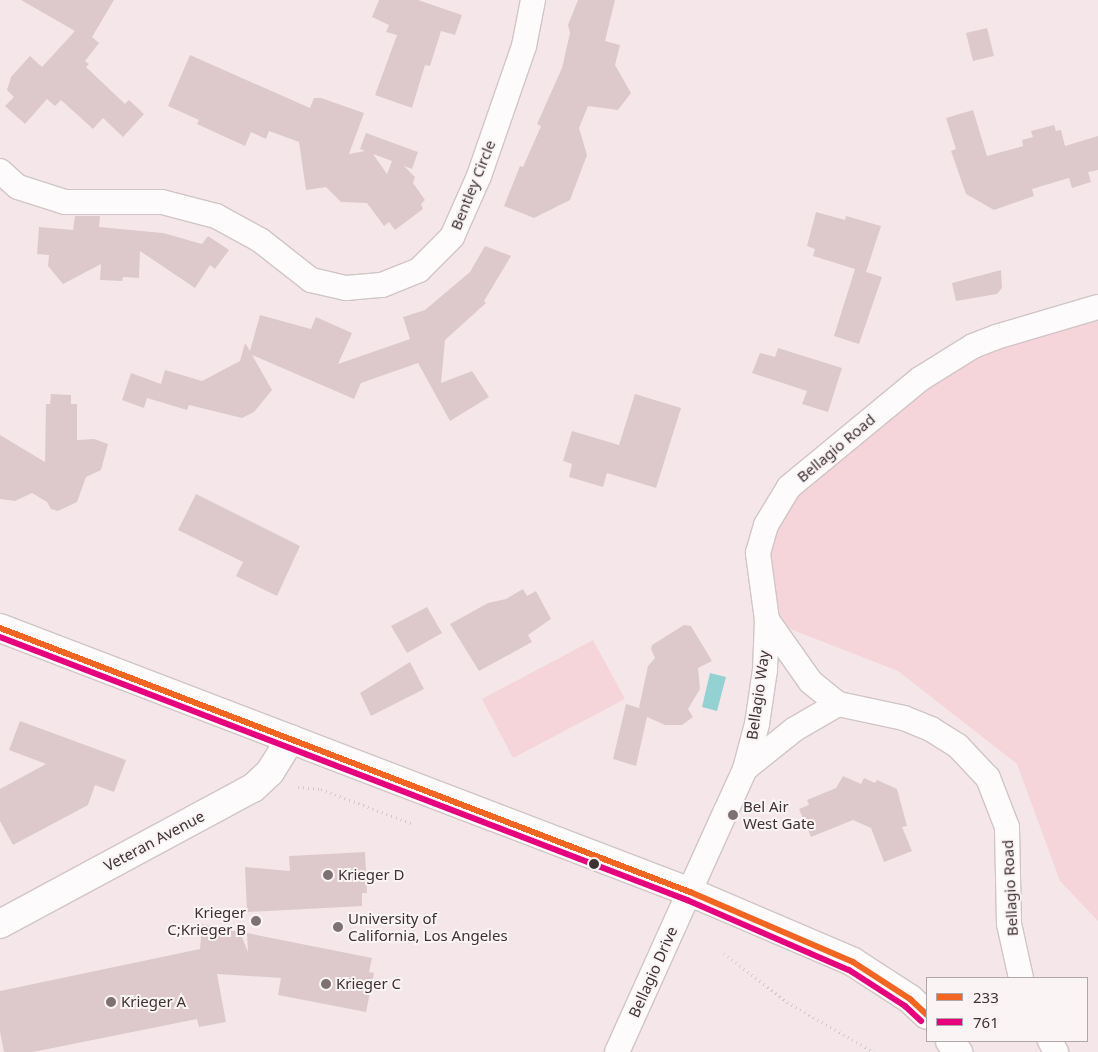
<!DOCTYPE html>
<style>
body{margin:0}
#map{position:relative;width:1098px;height:1052px;overflow:hidden;background:#f5e7e9;font-family:"Noto Sans",sans-serif}
div>[style]{position:absolute}
[style*='--x']{left:calc(var(--x)*1px);top:calc(var(--y)*1px);width:calc(var(--w)*1px);rotate:calc(var(--a)*1deg)}
.green>*{inset:0;background:#f5d5d9}
.water>*{inset:0;background:#94d1d3}
.building>*{inset:0;background:#ddc9cc}
.path>*{height:3px;margin-top:-1.5px;transform-origin:0;background:repeating-linear-gradient(90deg,#cfc9cb 0 1px,transparent 0 5px)}
.roads{filter:drop-shadow(1px 0 #d1c5c6) drop-shadow(-1px 0 #d1c5c6) drop-shadow(0 1px #d1c5c6) drop-shadow(0 -1px #d1c5c6)}
.street>*{height:24px;margin:-12px;padding:0 12px;transform-origin:12px;border-radius:12px;background:#fefbfc}
.secondary>*{height:28px;margin:-14px;padding:0 14px;transform-origin:14px;border-radius:14px;background:#fefbfc}
.bus-1>*{height:6px;margin:-3px;padding:0 3px;transform-origin:3px;border-radius:3px;background:#f26522}
.bus-2>*{height:6px;margin:-3px;padding:0 3px;transform-origin:3px;border-radius:3px;background:#e5007d}
.dots>*{width:14px;height:14px;translate:-50% -50%;box-sizing:border-box;border:2px solid #fbf4f5;border-radius:50%}
span{translate:-50% -50%;white-space:nowrap;text-align:center;line-height:1.15;-webkit-text-stroke:4px #fbf4f5;paint-order:stroke}
.street-label{font-size:15px;color:#3e3234}
.poi-label{font-size:15px;color:#3e3234}
.left{translate:0 -50%;text-align:left}
.right{translate:-100% -50%;text-align:right}
.legend{position:absolute;left:926px;top:977px;width:162px;height:65px;box-sizing:border-box;background:#fbf4f5;border:1px solid #afa6a8;margin:0;padding:6px 9px;list-style:none;font-size:15px;color:#3e3234}
.legend li{display:flex;align-items:center;gap:10px;height:25px}
.legend b{width:25px;border:1px solid #afa6a8}
</style>
<div id="map">
<div class="green">
<div style="clip-path:polygon(1098px 307px,1098px 921px,1060px 881px,1017px 764px,898px 671px,767px 620px,766px 525px,920px 379px)"></div>
<div style="clip-path:polygon(593px 640px,625px 699px,513px 758px,482px 699px)"></div>
</div>
<div class="water">
<div style="clip-path:polygon(710px 673px,726px 677px,717px 711px,702px 707px)"></div>
</div>
<div class="building">
<div style="clip-path:polygon(21px 0,114px 0,92px 37px,99px 43px,85px 61px,89px 64px,86px 67px,125px 104px,129px 100px,144px 114px,123px 137px,103px 118px,93px 129px,61px 100px,55px 106px,47px 99px,25px 124px,5px 106px,14px 97px,7px 90px,11px 77px,30px 56px,42px 67px,75px 31px)"></div>
<div style="clip-path:polygon(379px 0,418px 0,462px 15px,455px 35px,441px 31px,430px 66px,425px 65px,412px 108px,375px 95px,397px 35px,386px 32px,389px 25px,372px 17px)"></div>
<div style="clip-path:polygon(578px 0,615px 0,605px 41px,620px 45px,615px 65px,631px 93px,618px 110px,588px 106px,579px 128px,587px 155px,570px 200px,534px 218px,504px 206px,520px 166px,523px 167px,541px 126px,537px 124px,562px 68px,570px 33px,568px 25px)"></div>
<div style="clip-path:polygon(987px 28px,994px 56px,973px 61px,966px 33px)"></div>
<div style="clip-path:polygon(evenodd,190px 55px,310px 108px,314px 98px,321px 98px,364px 113px,349px 154px,365px 151px,360px 149px,366px 133px,418px 152px,412px 169px,404px 166px,415px 177px,413px 183px,425px 200px,421px 204px,423px 209px,395px 230px,389px 222px,384px 226px,367px 203px,341px 202px,326px 187px,306px 190px,299px 142px,269px 131px,266px 139px,251px 132px,245px 146px,197px 124px,199px 120px,168px 106px,190px 55px,373px 154px,392px 161px,387px 174px,373px 154px)"></div>
<div style="clip-path:polygon(973px 110px,987px 156px,1023px 146px,1022px 140px,1033px 137px,1031px 131px,1054px 125px,1056px 131px,1061px 130px,1065px 146px,1098px 136px,1098px 170px,1088px 172px,1091px 182px,1072px 188px,1069px 178px,1032px 189px,1034px 196px,994px 210px,966px 194px,951px 151px,956px 149px,946px 118px)"></div>
<div style="clip-path:polygon(816px 212px,845px 220px,846px 216px,881px 226px,866px 272px,882px 277px,859px 344px,834px 336px,855px 269px,813px 256px,815px 249px,807px 246px)"></div>
<div style="clip-path:polygon(75px 216px,100px 216px,99px 227px,163px 233px,202px 244px,208px 236px,229px 250px,215px 269px,210px 265px,195px 288px,140px 251px,139px 278px,123px 277px,122px 281px,100px 280px,101px 264px,63px 284px,48px 266px,49px 255px,37px 254px,39px 227px,73px 230px)"></div>
<div style="clip-path:polygon(485px 246px,511px 256px,484px 301px,486px 303px,445px 340px,441px 383px,472px 371px,489px 397px,450px 421px,418px 363px,361px 383px,354px 399px,252px 355px,272px 390px,254px 412px,242px 418px,189px 405px,187px 410px,147px 398px,144px 408px,122px 400px,131px 373px,161px 384px,165px 370px,202px 381px,240px 361px,245px 343px,250px 351px,260px 315px,311px 329px,316px 317px,352px 333px,338px 364px,410px 339px,403px 317px,425px 310px,470px 272px)"></div>
<div style="clip-path:polygon(1001px 270px,1002px 288px,997px 294px,956px 301px,952px 283px)"></div>
<div style="clip-path:polygon(778px 348px,842px 368px,828px 412px,802px 404px,807px 391px,752px 373px,760px 353px,775px 357px)"></div>
<div style="clip-path:polygon(51px 394px,71px 395px,71px 404px,77px 404px,77px 440px,94px 439px,108px 444px,101px 470px,86px 477px,77px 502px,58px 511px,51px 509px,47px 502px,32px 493px,15px 501px,0 499px,0 435px,45px 462px,46px 404px,50px 404px)"></div>
<div style="clip-path:polygon(635px 394px,681px 408px,656px 488px,607px 473px,603px 487px,569px 477px,572px 464px,563px 461px,572px 431px,619px 445px)"></div>
<div style="clip-path:polygon(196px 494px,300px 546px,277px 596px,236px 576px,243px 562px,178px 530px)"></div>
<div style="clip-path:polygon(523px 589px,527px 596px,536px 591px,551px 619px,528px 635px,532px 642px,479px 671px,450px 624px,488px 603px,506px 599px)"></div>
<div style="clip-path:polygon(427px 607px,442px 633px,407px 653px,391px 626px)"></div>
<div style="clip-path:polygon(684px 625px,691px 626px,712px 661px,698px 668px,700px 689px,688px 709px,693px 717px,682px 725px,665px 725px,647px 717px,636px 766px,613px 759px,626px 704px,639px 708px,648px 666px,655px 658px,651px 649px,652px 645px)"></div>
<div style="clip-path:polygon(410px 662px,424px 689px,371px 716px,360px 693px)"></div>
<div style="clip-path:polygon(20px 721px,126px 760px,114px 792px,95px 785px,88px 805px,13px 845px,0 821px,0 789px,46px 764px,9px 750px)"></div>
<div style="clip-path:polygon(843px 776px,861px 784px,864px 778px,875px 783px,877px 780px,897px 789px,907px 826px,902px 827px,912px 851px,884px 862px,871px 828px,853px 820px,811px 837px,799px 809px,809px 805px,807px 800px,836px 788px)"></div>
<div style="clip-path:polygon(365px 852px,367px 893px,362px 893px,362px 906px,247px 912px,245px 867px,290px 871px,289px 856px)"></div>
<div style="clip-path:polygon(202px 924px,240px 932px,248px 952px,247px 933px,372px 958px,369px 972px,374px 973px,366px 1012px,278px 995px,281px 978px,217px 974px,226px 1022px,199px 1027px,197px 1019px,33px 1052px,4px 1052px,0 1032px,0 991px,200px 949px)"></div>
</div>
<div class="path">
<div style="--x:298;--y:787;--w:23;--a:5"></div>
<div style="--x:321;--y:789;--w:98;--a:20.8"></div>
<div style="--x:724;--y:953;--w:80;--a:37.9"></div>
<div style="--x:787;--y:1002;--w:100;--a:29.9"></div>
</div>
<div class="roads">
<div class="street">
<div style="--x:0;--y:171;--w:24;--a:42"></div>
<div style="--x:18;--y:187;--w:49;--a:17.7"></div>
<div style="--x:65;--y:202;--w:97;--a:0"></div>
<div style="--x:162;--y:202;--w:56;--a:14.5"></div>
<div style="--x:216;--y:216;--w:50;--a:28.6"></div>
<div style="--x:260;--y:240;--w:65;--a:38.1"></div>
<div style="--x:311;--y:280;--w:36;--a:13"></div>
<div style="--x:346;--y:288;--w:36;--a:-5"></div>
<div style="--x:382;--y:285;--w:40;--a:-22"></div>
<div style="--x:419;--y:270;--w:47;--a:-45"></div>
<div style="--x:452;--y:237;--w:67;--a:-66.1"></div>
<div style="--x:479;--y:176;--w:138;--a:-70.9"></div>
<div style="--x:524;--y:46;--w:47;--a:-78.9"></div>
<div style="--x:745;--y:769;--w:64;--a:-38.7"></div>
<div style="--x:795;--y:729;--w:50;--a:-30.2"></div>
<div style="--x:726;--y:811;--w:46;--a:-65.7"></div>
<div style="--x:745;--y:769;--w:47;--a:-75.1"></div>
<div style="--x:757;--y:724;--w:55;--a:-81.6"></div>
<div style="--x:765;--y:670;--w:50;--a:-87.7"></div>
<div style="--x:1021;--y:978;--w:55;--a:-102.5"></div>
<div style="--x:1009;--y:924;--w:97;--a:-91.2"></div>
<div style="--x:1007;--y:827;--w:53;--a:-111.2"></div>
<div style="--x:988;--y:778;--w:44;--a:-133.2"></div>
<div style="--x:958;--y:746;--w:32;--a:-148"></div>
<div style="--x:931;--y:729;--w:29;--a:-158"></div>
<div style="--x:904;--y:718;--w:67;--a:-168"></div>
<div style="--x:838;--y:704;--w:36;--a:-141"></div>
<div style="--x:810;--y:681;--w:75;--a:-125.2"></div>
<div style="--x:767;--y:620;--w:68;--a:-97.7"></div>
<div style="--x:758;--y:553;--w:29;--a:-74"></div>
<div style="--x:766;--y:525;--w:44;--a:-58.8"></div>
<div style="--x:789;--y:487;--w:170;--a:-39.5"></div>
<div style="--x:920;--y:379;--w:62;--a:-31.9"></div>
<div style="--x:973;--y:346;--w:25;--a:-21"></div>
<div style="--x:996;--y:337;--w:106;--a:-16.4"></div>
<div style="--x:1050;--y:1041;--w:13;--a:61"></div>
<div style="--x:617;--y:1052;--w:262;--a:-65.7"></div>
</div>
<div class="secondary">
<div style="--x:0;--y:628;--w:739;--a:20.94"></div>
<div style="--x:690;--y:892;--w:177;--a:23.2"></div>
<div style="--x:853;--y:962;--w:68;--a:33"></div>
<div style="--x:910;--y:999;--w:23;--a:43"></div>
<div style="--x:0;--y:924;--w:287;--a:-28.3"></div>
<div style="--x:253;--y:788;--w:23;--a:-43"></div>
<div style="--x:270;--y:772;--w:39;--a:-58"></div>
<div style="--x:950;--y:1041;--w:14;--a:54"></div>
</div>
</div>
<div class="bus-1">
<div style="--x:0;--y:628;--w:739;--a:20.94"></div>
<div style="--x:690;--y:892;--w:177;--a:23.2"></div>
<div style="--x:853;--y:962;--w:68;--a:33"></div>
<div style="--x:910;--y:999;--w:23;--a:43"></div>
</div>
<div class="bus-2">
<div style="--x:0;--y:637;--w:736;--a:20.95"></div>
<div style="--x:687;--y:900;--w:176;--a:23.4"></div>
<div style="--x:849;--y:970;--w:67;--a:32.7"></div>
<div style="--x:905;--y:1006;--w:22;--a:43"></div>
</div>
<div class="dots">
<div style="left:733px;top:815px;background:#7e7173"></div>
<div style="left:594px;top:864px;background:#3e3234"></div>
<div style="left:328px;top:875px;background:#7e7173"></div>
<div style="left:256px;top:921px;background:#7e7173"></div>
<div style="left:338px;top:927px;background:#7e7173"></div>
<div style="left:326px;top:984px;background:#7e7173"></div>
<div style="left:111px;top:1002px;background:#7e7173"></div>
</div>
<div class="street-label">
<span style="left:473px;top:185px;rotate:-68deg">Bentley Circle</span>
<span style="left:836px;top:448px;rotate:-40deg">Bellagio Road</span>
<span style="left:758px;top:695px;rotate:-82deg">Bellagio Way</span>
<span style="left:154px;top:841px;rotate:-28deg">Veteran Avenue</span>
<span style="left:1010px;top:888px;rotate:-93deg">Bellagio Road</span>
<span style="left:653px;top:972px;rotate:-66deg">Bellagio Drive</span>
</div>
<div class="poi-label">
<span class="left" style="left:743px;top:815px">Bel Air<br>West Gate</span>
<span class="left" style="left:338px;top:875px">Krieger D</span>
<span class="right" style="left:246px;top:921px">Krieger<br>C;Krieger B</span>
<span class="left" style="left:348px;top:927px">University of<br>California, Los Angeles</span>
<span class="left" style="left:336px;top:984px">Krieger C</span>
<span class="left" style="left:121px;top:1002px">Krieger A</span>
</div>
<ul class="legend">
<li><b style="height:6px;background:#f26522"></b>233</li>
<li><b style="height:6px;background:#e5007d"></b>761</li>
</ul>
</div>
